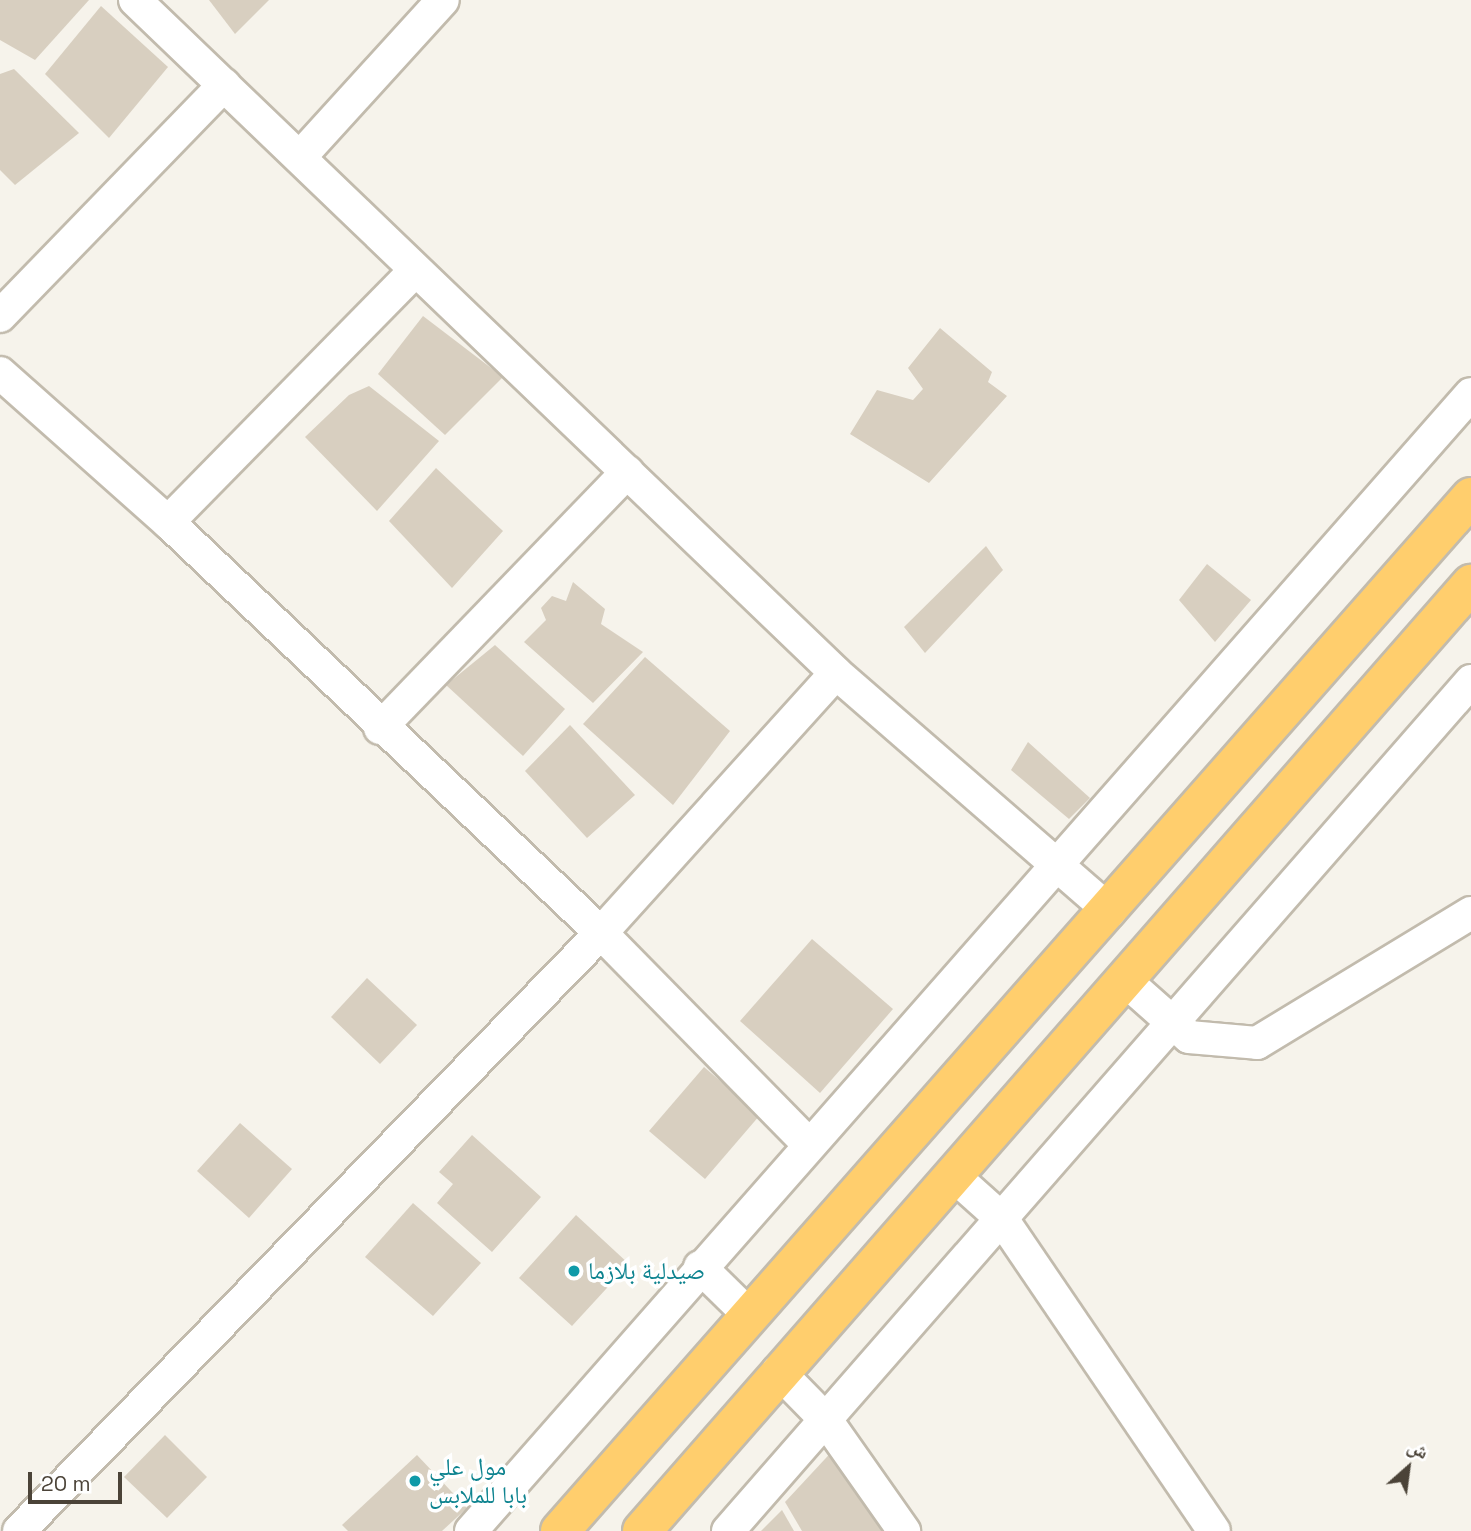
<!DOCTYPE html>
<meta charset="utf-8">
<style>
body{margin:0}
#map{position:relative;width:1471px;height:1531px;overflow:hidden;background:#f6f3eb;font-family:"Space Grotesk","Noto Naskh Arabic",sans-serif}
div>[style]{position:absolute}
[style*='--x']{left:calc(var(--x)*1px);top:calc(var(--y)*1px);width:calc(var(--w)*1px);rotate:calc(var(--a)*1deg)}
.building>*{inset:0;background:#d8cfc0}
.roads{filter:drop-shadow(2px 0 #c2bbad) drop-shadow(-2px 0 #c2bbad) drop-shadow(0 2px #c2bbad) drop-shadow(0 -2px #c2bbad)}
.minor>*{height:32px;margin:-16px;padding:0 16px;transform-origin:16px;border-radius:16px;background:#fff}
.highway>*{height:38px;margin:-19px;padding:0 19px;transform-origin:19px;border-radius:19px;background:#ffce6d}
.dots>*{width:19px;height:19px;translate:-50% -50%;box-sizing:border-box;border:4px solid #fff;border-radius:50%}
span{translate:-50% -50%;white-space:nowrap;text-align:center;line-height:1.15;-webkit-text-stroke:7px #fff;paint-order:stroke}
.culture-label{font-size:24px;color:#0d838f}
.left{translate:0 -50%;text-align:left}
.north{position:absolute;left:1373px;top:1433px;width:70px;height:70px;-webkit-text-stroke:5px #fff;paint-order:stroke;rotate:28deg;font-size:19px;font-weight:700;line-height:28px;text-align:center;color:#4b4338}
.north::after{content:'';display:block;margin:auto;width:24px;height:32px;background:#4b4338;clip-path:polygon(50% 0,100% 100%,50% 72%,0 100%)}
.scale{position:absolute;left:28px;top:1472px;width:94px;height:32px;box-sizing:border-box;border:4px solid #4b4338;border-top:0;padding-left:9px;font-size:21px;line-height:24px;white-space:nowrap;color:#4b4338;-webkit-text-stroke:5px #fff;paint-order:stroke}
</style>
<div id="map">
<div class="building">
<div style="clip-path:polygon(0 0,89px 0,35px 60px,0 40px)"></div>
<div style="clip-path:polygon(209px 0,269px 0,235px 34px)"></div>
<div style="clip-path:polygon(101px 6px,168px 67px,109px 138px,45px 74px)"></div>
<div style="clip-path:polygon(14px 69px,79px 133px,15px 185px,0 170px,0 74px)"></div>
<div style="clip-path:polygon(423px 316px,503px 377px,445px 435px,378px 374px)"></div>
<div style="clip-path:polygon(940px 328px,992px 372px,988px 382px,1007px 396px,929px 483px,850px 434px,877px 390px,913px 400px,923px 389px,908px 368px)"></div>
<div style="clip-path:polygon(369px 386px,439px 441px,377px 511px,305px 437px,349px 395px)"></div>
<div style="clip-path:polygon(436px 468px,503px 531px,452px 588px,389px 521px)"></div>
<div style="clip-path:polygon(986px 546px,1003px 570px,925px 653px,904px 627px)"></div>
<div style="clip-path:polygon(1207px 564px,1251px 600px,1215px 642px,1179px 600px)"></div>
<div style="clip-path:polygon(573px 582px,605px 609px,601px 624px,643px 652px,593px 703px,524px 642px,546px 620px,541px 608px,552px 596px,566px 601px)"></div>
<div style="clip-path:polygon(495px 645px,565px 709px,523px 756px,446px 685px)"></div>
<div style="clip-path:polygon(645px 657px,730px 731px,673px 805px,583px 724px)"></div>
<div style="clip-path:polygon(570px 725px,635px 795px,587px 838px,525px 771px)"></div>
<div style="clip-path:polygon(1028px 742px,1090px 798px,1069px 819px,1011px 770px)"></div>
<div style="clip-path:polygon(812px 939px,893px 1009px,820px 1093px,740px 1021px)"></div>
<div style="clip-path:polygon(367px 978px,417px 1025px,380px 1064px,331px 1017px)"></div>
<div style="clip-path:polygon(704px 1067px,760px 1115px,705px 1179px,649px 1131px)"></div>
<div style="clip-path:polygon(240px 1123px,292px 1169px,249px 1218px,197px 1171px)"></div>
<div style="clip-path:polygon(472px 1135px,541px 1197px,492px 1252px,437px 1203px,453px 1184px,439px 1172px)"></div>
<div style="clip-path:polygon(413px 1203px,481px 1263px,433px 1316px,365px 1257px)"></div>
<div style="clip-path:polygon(576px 1215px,629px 1264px,572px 1326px,519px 1278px)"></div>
<div style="clip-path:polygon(165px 1435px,207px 1477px,167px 1518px,124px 1477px)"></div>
<div style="clip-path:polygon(838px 1445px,888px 1531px,802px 1531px,785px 1502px)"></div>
<div style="clip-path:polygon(417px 1455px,467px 1508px,442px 1531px,348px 1531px,342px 1525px)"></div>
<div style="clip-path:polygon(782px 1510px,794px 1531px,761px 1531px)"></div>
</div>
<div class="roads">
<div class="minor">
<div style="--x:135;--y:0;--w:972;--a:43.83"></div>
<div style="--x:836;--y:673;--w:363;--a:41"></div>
<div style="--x:300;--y:157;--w:212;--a:-47.7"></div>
<div style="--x:0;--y:316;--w:322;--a:-45.9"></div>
<div style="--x:0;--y:373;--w:225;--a:41.6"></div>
<div style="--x:168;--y:522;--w:597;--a:43.51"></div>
<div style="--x:601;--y:933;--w:296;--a:45.5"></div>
<div style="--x:168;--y:522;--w:352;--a:-45.5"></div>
<div style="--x:380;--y:728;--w:356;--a:-46"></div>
<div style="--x:1128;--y:983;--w:81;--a:41.5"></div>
<div style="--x:1189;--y:1037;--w:68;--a:5"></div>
<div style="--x:1257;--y:1043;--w:250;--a:-31.3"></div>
<div style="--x:954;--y:1176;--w:64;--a:41.9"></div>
<div style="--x:1002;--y:1219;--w:377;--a:55.8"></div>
<div style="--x:700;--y:1267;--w:70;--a:44.4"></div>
<div style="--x:778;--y:1371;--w:69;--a:45.6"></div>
<div style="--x:826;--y:1420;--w:136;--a:54.9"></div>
<div style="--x:19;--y:1531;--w:834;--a:-45.78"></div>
<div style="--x:601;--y:933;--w:350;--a:-47.9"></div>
<div style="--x:471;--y:1531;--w:1514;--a:-48.67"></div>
<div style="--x:728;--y:1531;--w:1129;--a:-48.84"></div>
</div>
<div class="highway">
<div style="--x:560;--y:1531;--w:1378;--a:-48.62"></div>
<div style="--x:642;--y:1531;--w:1259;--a:-48.8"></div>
</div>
</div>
<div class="dots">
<div style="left:574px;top:1271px;background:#0f9aa8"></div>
<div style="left:415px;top:1481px;background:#0f9aa8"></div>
</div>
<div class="culture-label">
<span class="left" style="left:588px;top:1271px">صيدلية بلازما</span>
<span class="left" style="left:429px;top:1481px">مول علي<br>بابا للملابس</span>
</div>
<div class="north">ش</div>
<div class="scale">20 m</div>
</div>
